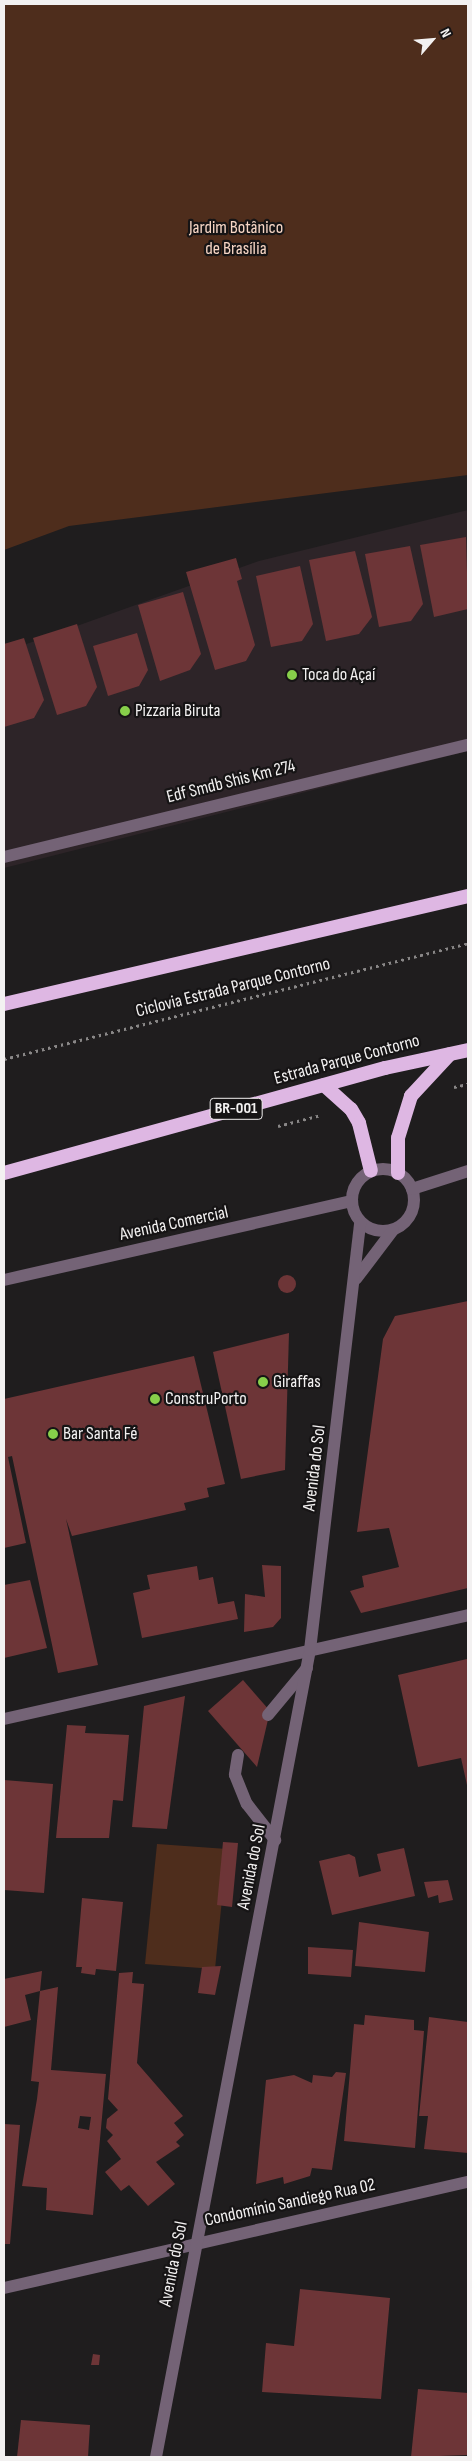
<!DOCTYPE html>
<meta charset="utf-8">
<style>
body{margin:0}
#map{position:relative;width:472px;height:2461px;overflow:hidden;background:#1f1d1e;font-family:"Sofia Sans Condensed",sans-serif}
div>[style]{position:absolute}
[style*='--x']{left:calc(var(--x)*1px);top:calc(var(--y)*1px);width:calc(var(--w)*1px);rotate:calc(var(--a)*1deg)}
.built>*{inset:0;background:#2d2428}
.green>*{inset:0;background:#4e2d1c}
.building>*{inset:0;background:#6d3537}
.round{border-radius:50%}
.path>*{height:3px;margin-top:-1.5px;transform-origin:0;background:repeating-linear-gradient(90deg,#898787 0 2.5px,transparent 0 6.5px)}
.service>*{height:12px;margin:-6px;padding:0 6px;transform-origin:6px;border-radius:6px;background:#746376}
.minor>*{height:12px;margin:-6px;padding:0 6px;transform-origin:6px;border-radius:6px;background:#746376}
.tertiary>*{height:12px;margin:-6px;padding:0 6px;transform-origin:6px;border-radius:6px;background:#746376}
.tertiary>.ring{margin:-6px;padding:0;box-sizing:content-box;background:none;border:12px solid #746376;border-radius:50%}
.trunk>*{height:14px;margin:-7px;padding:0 7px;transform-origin:7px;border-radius:7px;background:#deb7e3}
.dots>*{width:14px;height:14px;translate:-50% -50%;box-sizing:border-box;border:2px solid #161415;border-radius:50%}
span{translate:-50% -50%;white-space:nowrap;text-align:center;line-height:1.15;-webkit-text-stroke:4.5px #161415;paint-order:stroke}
.shield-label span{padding:1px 4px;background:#161415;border:1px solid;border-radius:4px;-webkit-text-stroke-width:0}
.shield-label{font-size:16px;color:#f3f1f1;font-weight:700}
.park-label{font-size:18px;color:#f7d6c5}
.poi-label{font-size:18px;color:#f3f1f1}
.left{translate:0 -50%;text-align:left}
.street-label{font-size:18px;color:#f3f1f1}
.frame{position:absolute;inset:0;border:5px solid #f3f1f1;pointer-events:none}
.north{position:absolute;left:407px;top:15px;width:50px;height:50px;-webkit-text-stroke:4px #161415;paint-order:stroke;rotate:63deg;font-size:14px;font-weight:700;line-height:20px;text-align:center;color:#f3f1f1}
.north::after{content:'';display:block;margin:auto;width:18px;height:22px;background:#f3f1f1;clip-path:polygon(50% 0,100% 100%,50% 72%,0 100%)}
</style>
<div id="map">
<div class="built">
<div style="clip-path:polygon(468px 510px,468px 751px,4px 868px,4px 652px,259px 561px)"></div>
</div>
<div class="green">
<div style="clip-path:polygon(4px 4px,468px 4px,468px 475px,69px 526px,4px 550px)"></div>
<div style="clip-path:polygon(157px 1844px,227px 1849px,215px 1969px,145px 1964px)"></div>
</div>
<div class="building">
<div style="clip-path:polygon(466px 537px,468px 609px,434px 617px,420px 545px)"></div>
<div style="clip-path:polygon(410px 546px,423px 604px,411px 621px,379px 627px,365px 554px)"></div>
<div style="clip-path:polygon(355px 551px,372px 617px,359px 634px,326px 641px,309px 560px)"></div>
<div style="clip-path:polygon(236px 558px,242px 579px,237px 581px,255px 645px,246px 661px,215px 670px,186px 572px)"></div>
<div style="clip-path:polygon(300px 566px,313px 624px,302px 641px,271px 647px,256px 576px)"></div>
<div style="clip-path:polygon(183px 592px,201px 654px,190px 670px,160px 681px,138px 605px)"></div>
<div style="clip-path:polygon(77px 624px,97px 687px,86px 706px,57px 715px,33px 638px)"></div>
<div style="clip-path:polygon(137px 633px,148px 670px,139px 686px,108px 696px,93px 646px)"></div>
<div style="clip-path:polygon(24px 638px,44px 700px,34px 718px,4px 727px,4px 644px)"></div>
<div class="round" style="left:278px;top:1275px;width:18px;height:18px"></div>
<div style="clip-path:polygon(468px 1301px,468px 1588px,361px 1613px,350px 1591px,364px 1587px,362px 1576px,399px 1567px,389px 1528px,357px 1532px,383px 1339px,395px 1316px)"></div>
<div style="clip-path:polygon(289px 1333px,285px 1470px,241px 1479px,213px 1352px)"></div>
<div style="clip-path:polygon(194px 1356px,225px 1484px,207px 1488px,209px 1497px,184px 1503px,186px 1510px,72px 1536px,66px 1519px,98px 1665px,58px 1673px,12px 1456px,8px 1457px,26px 1543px,4px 1548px,4px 1399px)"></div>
<div style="clip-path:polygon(262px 1565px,281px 1566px,281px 1618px,273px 1627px,244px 1632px,245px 1594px,265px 1597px)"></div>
<div style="clip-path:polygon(197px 1566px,199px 1580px,213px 1577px,218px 1604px,234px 1601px,238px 1619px,142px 1638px,133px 1593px,150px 1589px,147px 1575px)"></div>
<div style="clip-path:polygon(30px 1580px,47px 1648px,4px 1658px,4px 1585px)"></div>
<div style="clip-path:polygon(467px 1659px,468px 1665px,467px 1785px,461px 1758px,418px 1767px,398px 1675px)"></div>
<div style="clip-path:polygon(243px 1680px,270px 1711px,257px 1767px,208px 1711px)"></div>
<div style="clip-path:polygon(185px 1696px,167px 1829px,132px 1827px,144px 1706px)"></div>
<div style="clip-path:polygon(67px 1725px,86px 1726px,85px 1733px,129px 1735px,123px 1801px,113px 1800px,109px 1838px,56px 1838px)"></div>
<div style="clip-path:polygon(4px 1780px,53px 1784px,44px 1893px,4px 1890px)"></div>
<div style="clip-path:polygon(223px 1842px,238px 1843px,232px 1907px,217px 1905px)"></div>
<div style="clip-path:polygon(404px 1848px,415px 1896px,332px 1915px,319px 1861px,349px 1854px,355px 1857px,359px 1877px,381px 1871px,377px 1854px)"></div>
<div style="clip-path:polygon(448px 1880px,453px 1900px,439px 1903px,438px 1895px,428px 1898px,424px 1882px)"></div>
<div style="clip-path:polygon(82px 1898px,123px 1902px,116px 1971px,96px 1969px,95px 1975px,81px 1973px,82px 1967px,76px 1967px)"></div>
<div style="clip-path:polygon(359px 1922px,429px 1932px,425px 1972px,355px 1966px)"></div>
<div style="clip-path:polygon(308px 1947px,353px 1950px,351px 1977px,308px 1974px)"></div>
<div style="clip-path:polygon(221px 1966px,215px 1995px,198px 1993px,202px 1967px)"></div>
<div style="clip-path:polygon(evenodd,42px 1971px,40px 1991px,58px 1987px,51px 2070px,106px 2074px,93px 2215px,46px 2210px,47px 2188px,22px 2186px,37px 2099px,39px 2082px,31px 2081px,40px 1991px,25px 1995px,31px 2020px,4px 2027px,4px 1979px,42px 1971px,80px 2116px,91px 2117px,89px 2130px,78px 2128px,80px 2116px)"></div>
<div style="clip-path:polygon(133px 1972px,132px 1983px,144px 1984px,137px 2063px,183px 2116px,174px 2123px,184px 2135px,176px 2142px,180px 2146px,156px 2162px,175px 2184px,148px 2206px,129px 2185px,121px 2191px,105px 2172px,121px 2159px,107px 2141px,113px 2135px,106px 2128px,107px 2119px,118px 2110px,108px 2099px,119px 1973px)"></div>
<div style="clip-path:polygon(365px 2015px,414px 2020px,414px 2030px,424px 2031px,415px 2148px,344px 2141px,354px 2024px,364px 2025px)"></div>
<div style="clip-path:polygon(429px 2017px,468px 2022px,468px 2153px,424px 2149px,428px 2116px,419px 2116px)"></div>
<div style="clip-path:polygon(336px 2072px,346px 2073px,332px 2170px,312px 2168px,310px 2176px,284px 2184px,283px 2177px,256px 2184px,266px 2080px,294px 2075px,312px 2083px,313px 2075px,332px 2077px)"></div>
<div style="clip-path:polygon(4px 2124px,20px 2125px,10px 2244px,4px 2244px)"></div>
<div style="clip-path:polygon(300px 2289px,390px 2298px,381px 2399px,262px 2392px,266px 2343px,294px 2346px)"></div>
<div style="clip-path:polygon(93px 2354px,100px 2355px,99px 2365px,91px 2365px)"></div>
<div style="clip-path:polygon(418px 2389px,468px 2393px,468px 2455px,411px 2457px)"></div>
<div style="clip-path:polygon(21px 2420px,90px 2425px,88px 2457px,17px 2457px)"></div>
</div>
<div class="path">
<div style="--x:4;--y:1059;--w:478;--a:-14"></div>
<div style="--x:454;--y:1087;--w:14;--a:-12"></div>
<div style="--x:278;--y:1126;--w:44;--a:-14.3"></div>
</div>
<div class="service">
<div style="--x:4;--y:857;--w:477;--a:-13.6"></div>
<div style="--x:268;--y:1715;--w:61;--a:-50.3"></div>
<div style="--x:238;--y:1755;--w:20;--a:99"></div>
<div style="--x:235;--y:1775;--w:31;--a:68"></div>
<div style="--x:247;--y:1804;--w:46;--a:52.1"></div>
</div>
<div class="minor">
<div style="--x:4;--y:1719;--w:476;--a:-12.6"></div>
<div style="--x:4;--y:2288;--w:476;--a:-12.9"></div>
</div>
<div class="tertiary">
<div class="ring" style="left:352px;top:1169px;width:50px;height:50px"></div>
<div style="--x:412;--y:1189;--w:59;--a:-17.8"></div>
<div style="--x:356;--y:1279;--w:61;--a:-52.9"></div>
<div style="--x:4;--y:1280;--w:357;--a:-12.8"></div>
<div style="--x:156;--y:2457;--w:822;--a:-79.2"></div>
<div style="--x:310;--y:1650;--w:431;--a:-83.3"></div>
</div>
<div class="trunk">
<div style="--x:4;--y:1004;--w:476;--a:-13.1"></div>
<div style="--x:324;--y:1085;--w:36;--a:42"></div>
<div style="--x:351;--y:1109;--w:16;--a:60"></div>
<div style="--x:359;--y:1123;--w:49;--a:76"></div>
<div style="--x:4;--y:1173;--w:395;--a:-15.4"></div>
<div style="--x:385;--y:1068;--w:85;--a:-12.2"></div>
<div style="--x:398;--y:1173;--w:35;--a:-90"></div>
<div style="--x:398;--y:1138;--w:44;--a:-72.8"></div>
<div style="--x:411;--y:1096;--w:57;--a:-47.1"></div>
</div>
<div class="dots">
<div style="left:292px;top:675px;background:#87cf4a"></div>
<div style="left:125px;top:711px;background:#87cf4a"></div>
<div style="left:263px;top:1382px;background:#87cf4a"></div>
<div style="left:155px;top:1399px;background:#87cf4a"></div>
<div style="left:53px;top:1434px;background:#87cf4a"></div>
</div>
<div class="shield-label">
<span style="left:236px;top:1109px">BR-001</span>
</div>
<div class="park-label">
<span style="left:236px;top:239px">Jardim Botânico<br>de Brasília</span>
</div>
<div class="poi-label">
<span class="left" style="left:302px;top:675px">Toca do Açaí</span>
<span class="left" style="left:135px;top:711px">Pizzaria Biruta</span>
<span class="left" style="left:273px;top:1382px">Giraffas</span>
<span class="left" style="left:165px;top:1399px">ConstruPorto</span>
<span class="left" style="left:63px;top:1434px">Bar Santa Fé</span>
</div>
<div class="street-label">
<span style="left:231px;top:782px;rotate:-14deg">Edf Smdb Shis Km 274</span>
<span style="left:233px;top:988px;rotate:-14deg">Ciclovia Estrada Parque Contorno</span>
<span style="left:347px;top:1060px;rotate:-15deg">Estrada Parque Contorno</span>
<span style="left:174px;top:1224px;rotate:-12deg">Avenida Comercial</span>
<span style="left:315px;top:1468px;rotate:-83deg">Avenida do Sol</span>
<span style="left:252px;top:1867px;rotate:-79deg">Avenida do Sol</span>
<span style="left:290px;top:2203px;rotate:-12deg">Condomínio Sandiego Rua 02</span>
<span style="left:174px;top:2264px;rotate:-79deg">Avenida do Sol</span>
</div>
<div class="frame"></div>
<div class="north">N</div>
</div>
